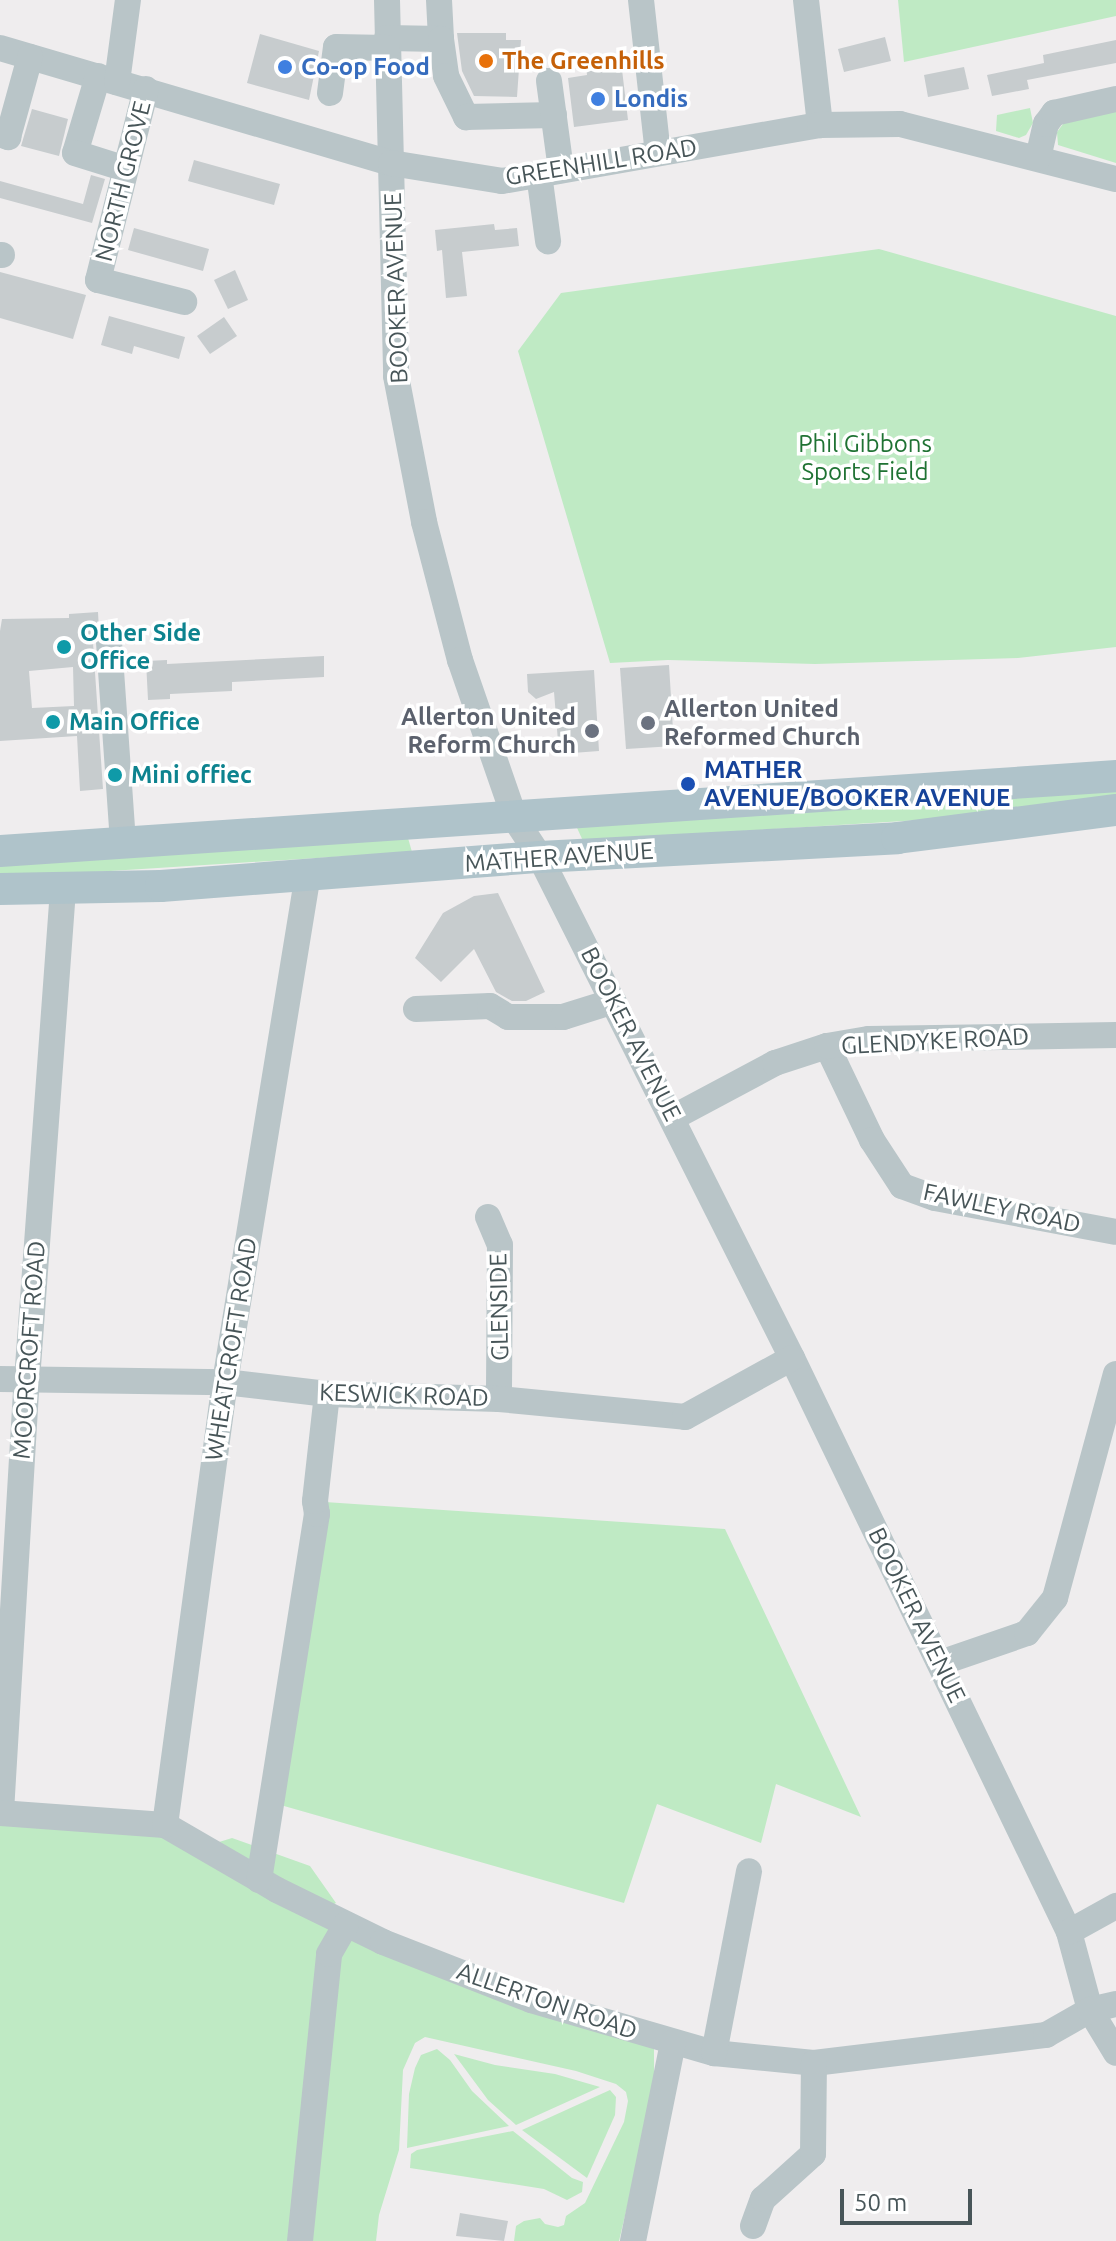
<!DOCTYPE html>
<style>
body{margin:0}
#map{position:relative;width:1116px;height:2241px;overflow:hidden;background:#efedee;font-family:Ubuntu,sans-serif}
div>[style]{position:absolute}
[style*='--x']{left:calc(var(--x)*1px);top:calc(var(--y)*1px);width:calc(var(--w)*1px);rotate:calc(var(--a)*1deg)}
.green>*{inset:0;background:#bfeac4}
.building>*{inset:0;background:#c7ccce}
.minor>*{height:26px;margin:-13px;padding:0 13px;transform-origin:13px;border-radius:13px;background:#b9c5c8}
.major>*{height:32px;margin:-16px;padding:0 16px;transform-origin:16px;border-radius:16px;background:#afc3ca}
.dots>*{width:22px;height:22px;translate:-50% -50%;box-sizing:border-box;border:4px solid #fff;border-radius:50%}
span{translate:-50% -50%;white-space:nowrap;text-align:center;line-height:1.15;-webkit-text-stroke:7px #fff;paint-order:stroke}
.food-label{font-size:24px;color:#c56008;font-weight:700}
.left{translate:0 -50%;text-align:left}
.shop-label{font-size:24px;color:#366cbe;font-weight:700}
.street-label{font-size:24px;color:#475558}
.park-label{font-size:24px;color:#1f7233}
.culture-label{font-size:24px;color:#0d838f;font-weight:700}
.worship-label{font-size:24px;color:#5b616d;font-weight:700}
.right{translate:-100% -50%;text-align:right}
.transit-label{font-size:24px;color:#164399;font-weight:700}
.scale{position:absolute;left:840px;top:2189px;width:132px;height:36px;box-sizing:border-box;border:4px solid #475558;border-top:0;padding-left:10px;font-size:24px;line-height:28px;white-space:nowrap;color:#475558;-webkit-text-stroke:6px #fff;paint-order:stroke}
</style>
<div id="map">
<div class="green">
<div style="clip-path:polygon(898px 0,1116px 0,1116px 16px,904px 62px)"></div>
<div style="clip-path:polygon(1116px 104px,1116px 163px,1058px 145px,1057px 132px,1066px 120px)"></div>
<div style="clip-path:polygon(1030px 108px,1033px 123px,1026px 135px,1019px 138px,996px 131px,997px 115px)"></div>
<div style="clip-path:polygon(879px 249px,1116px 316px,1116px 647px,1018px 658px,815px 664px,668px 660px,610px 663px,518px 351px,561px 293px)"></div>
<div style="clip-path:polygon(1116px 778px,1116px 801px,936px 819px,583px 841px,573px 819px)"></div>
<div style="clip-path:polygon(406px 831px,412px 852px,0 878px,0 856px)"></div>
<div style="clip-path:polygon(310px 1501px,725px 1529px,861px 1817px,776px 1784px,761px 1843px,657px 1804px,624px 1903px,277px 1804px)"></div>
<div style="clip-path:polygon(0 1813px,165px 1825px,203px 1847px,232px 1838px,310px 1866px,336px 1903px,321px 1911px,414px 1966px,461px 1986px,654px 2048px,654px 2093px,619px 2241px,514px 2241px,516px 2226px,524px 2221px,540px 2218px,545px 2224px,558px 2227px,564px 2225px,566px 2216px,585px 2203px,624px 2122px,628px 2101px,626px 2092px,616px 2084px,576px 2071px,425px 2037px,415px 2043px,403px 2070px,399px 2150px,379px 2215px,376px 2241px,0 2241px)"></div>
<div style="clip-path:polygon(437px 2049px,450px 2060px,472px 2091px,509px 2126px,407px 2148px,409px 2094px,415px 2068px,421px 2055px)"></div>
<div style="clip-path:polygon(454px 2054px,495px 2065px,555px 2074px,600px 2087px,516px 2125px,488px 2100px)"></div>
<div style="clip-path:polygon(610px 2090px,616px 2097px,615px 2115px,587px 2178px,522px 2130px)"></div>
<div style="clip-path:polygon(513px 2131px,572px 2178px,583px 2182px,582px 2192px,567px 2200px,544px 2189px,410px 2168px,411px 2154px,417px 2150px)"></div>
</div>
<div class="building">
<div style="clip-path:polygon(457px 33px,506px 33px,506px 40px,521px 40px,517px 97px,474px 96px,462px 71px)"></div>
<div style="clip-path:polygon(260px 34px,319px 51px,309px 100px,247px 83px)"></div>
<div style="clip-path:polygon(885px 37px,891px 61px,844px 72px,838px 49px)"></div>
<div style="clip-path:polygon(1116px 40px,1116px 63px,1027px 80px,1029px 89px,992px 96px,987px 75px,1044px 63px,1043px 55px)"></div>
<div style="clip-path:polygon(621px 61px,628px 120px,574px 127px,568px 78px,587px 75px,586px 65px)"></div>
<div style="clip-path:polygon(964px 67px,969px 89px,928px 97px,924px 75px)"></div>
<div style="clip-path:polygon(32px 109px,68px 119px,59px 156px,21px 146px)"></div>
<div style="clip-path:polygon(194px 160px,280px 184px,274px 205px,188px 181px)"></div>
<div style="clip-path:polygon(91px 175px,105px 179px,92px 223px,0 198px,0 181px,83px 204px)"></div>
<div style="clip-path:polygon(494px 224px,495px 230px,517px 228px,519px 246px,462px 252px,467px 296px,446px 298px,442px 250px,437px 251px,435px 230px)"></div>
<div style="clip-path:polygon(134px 228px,209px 249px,203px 271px,128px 250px)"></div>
<div style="clip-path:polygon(235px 270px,248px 300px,228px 309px,214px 280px)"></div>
<div style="clip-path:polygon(0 272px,86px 295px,73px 339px,0 318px)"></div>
<div style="clip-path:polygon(109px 316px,185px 337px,179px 359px,134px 346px,132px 354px,101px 345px)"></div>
<div style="clip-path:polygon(224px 317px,237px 336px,210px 354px,197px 336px)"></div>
<div style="clip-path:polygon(evenodd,98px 612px,99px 630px,93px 643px,103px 789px,80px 791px,77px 736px,0 741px,0 631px,2px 619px,69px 618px,69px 614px,98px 612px,73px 667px,74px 706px,32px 708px,29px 671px,73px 667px)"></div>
<div style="clip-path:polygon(324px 656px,324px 677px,232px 682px,232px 691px,170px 694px,170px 699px,148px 700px,146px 661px,167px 660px,167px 664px)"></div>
<div style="clip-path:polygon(669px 665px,674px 746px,626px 749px,620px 668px)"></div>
<div style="clip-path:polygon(594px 670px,599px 751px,559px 754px,554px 692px,536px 699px,528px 692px,527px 674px)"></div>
<div style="clip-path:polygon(498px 893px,545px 992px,526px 1001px,512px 1001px,496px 992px,474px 949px,441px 982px,415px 958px,443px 913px,474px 896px)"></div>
<div style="clip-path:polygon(460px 2213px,508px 2221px,504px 2241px,456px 2236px)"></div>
</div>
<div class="minor">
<div style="--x:387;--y:0;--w:376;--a:88.6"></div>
<div style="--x:396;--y:376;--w:149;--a:79.1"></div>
<div style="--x:424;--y:522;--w:143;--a:75.4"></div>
<div style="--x:460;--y:660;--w:168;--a:70.9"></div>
<div style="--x:515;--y:819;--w:45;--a:56.7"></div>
<div style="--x:540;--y:857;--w:561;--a:63.3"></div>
<div style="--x:792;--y:1358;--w:637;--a:64.24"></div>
<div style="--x:1069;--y:1932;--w:81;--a:74.9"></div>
<div style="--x:1090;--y:2010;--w:50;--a:58.8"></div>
<div style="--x:439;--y:0;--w:39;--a:87"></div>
<div style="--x:641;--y:0;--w:154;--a:83.7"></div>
<div style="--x:806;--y:0;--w:126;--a:83.6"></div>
<div style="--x:387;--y:38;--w:54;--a:1.1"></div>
<div style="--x:441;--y:39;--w:37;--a:82"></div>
<div style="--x:446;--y:76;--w:46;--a:64"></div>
<div style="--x:466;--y:117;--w:88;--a:-1.3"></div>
<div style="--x:0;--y:48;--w:408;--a:16.4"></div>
<div style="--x:391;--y:163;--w:112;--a:9.2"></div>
<div style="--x:502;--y:181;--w:323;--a:-10"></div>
<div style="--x:820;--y:125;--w:80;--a:-0.7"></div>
<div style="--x:900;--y:124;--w:223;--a:14.3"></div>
<div style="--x:98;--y:76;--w:80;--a:106.6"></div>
<div style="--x:75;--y:153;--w:53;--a:17.4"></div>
<div style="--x:549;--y:81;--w:90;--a:82.3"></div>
<div style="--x:117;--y:82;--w:83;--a:-82.4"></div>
<div style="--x:146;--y:89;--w:197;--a:104.1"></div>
<div style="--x:98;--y:280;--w:89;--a:14.3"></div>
<div style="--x:330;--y:93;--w:46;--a:-82.6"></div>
<div style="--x:336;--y:47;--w:51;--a:1.1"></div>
<div style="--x:0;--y:134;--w:9;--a:21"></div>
<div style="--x:8;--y:137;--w:83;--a:-74.6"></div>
<div style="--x:1038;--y:158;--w:35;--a:-77"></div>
<div style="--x:1046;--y:124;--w:14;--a:-54"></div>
<div style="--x:1054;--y:113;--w:64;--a:-12.7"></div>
<div style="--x:539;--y:174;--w:68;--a:82.3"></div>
<div style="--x:0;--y:255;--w:2;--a:0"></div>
<div style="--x:109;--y:642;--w:202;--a:86"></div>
<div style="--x:416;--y:1009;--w:74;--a:-2.3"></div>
<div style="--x:490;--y:1006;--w:21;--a:31"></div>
<div style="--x:508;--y:1017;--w:55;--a:0"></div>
<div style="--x:563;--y:1017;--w:53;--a:-17.4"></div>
<div style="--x:827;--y:1046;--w:104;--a:64.4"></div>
<div style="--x:872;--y:1140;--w:55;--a:56.9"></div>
<div style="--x:902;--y:1186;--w:35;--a:20"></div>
<div style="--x:935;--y:1198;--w:184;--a:10.6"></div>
<div style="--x:674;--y:1117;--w:115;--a:-28.1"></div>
<div style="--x:775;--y:1063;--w:55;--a:-18.1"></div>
<div style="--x:827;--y:1046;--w:43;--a:-9.5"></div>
<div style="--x:869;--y:1039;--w:247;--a:-0.9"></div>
<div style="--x:488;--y:1217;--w:30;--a:67"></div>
<div style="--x:500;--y:1245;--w:154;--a:90.4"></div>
<div style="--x:0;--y:1379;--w:225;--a:0.8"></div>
<div style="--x:225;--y:1382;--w:103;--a:6.7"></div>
<div style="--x:327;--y:1394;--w:172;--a:1.7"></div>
<div style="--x:499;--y:1399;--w:187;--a:5.5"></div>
<div style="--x:685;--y:1417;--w:122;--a:-28.9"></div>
<div style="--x:940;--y:1663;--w:92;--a:-19"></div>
<div style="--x:1027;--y:1633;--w:45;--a:-51.3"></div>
<div style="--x:1055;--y:1598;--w:232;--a:-74.8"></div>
<div style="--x:1;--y:1812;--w:433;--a:-86.6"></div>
<div style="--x:27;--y:1380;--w:493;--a:-85.8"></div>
<div style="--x:0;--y:1813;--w:165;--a:4.2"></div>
<div style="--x:165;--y:1825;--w:129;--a:30.1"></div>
<div style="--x:277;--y:1890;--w:118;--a:26.1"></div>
<div style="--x:383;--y:1942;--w:159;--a:21.4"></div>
<div style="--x:531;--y:2000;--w:191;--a:16.2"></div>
<div style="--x:714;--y:2053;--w:100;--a:5.7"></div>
<div style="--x:814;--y:2063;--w:234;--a:-6.9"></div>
<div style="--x:1046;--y:2035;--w:51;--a:-29.6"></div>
<div style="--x:1090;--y:2010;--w:27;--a:-13"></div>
<div style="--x:165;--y:1825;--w:447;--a:-82.3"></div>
<div style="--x:225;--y:1382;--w:515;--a:-80.72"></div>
<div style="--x:259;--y:1880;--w:371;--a:-81"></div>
<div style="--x:317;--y:1514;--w:13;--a:-99"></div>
<div style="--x:315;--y:1501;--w:108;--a:-83.6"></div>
<div style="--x:1069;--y:1932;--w:54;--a:-29"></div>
<div style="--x:714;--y:2053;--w:185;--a:-79.1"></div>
<div style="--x:753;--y:2226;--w:29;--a:-70"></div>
<div style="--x:763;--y:2199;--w:67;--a:-42"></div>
<div style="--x:813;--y:2154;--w:91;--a:-89.4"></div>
<div style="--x:300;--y:2241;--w:288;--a:-84.2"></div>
<div style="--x:329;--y:1954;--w:34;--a:-60"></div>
<div style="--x:633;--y:2241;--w:203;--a:-78.6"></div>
</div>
<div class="major">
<div style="--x:0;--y:851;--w:1119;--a:-3.84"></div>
<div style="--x:0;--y:889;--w:161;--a:-1.1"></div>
<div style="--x:161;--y:886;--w:380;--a:-4.4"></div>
<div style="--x:540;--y:857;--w:358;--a:-3"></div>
<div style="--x:897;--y:838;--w:221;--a:-7.3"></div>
</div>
<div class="dots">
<div style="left:486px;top:61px;background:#e8710a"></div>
<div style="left:285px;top:67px;background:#3f7fe0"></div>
<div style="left:598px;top:99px;background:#3f7fe0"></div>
<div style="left:64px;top:647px;background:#0f9aa8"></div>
<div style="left:53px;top:722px;background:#0f9aa8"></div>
<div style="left:648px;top:723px;background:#6b7280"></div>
<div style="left:592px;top:731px;background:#6b7280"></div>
<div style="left:115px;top:775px;background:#0f9aa8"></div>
<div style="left:688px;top:784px;background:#1a4fb4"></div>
</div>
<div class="food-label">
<span class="left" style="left:502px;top:61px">The Greenhills</span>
</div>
<div class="shop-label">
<span class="left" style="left:301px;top:67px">Co-op Food</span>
<span class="left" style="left:614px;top:99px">Londis</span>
</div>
<div class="street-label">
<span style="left:601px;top:162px;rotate:-9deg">GREENHILL ROAD</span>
<span style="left:123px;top:181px;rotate:-76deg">NORTH GROVE</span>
<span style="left:396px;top:288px;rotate:-92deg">BOOKER AVENUE</span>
<span style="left:559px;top:857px;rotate:-4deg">MATHER AVENUE</span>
<span style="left:631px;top:1034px;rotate:63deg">BOOKER AVENUE</span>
<span style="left:935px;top:1041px;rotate:-3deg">GLENDYKE ROAD</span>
<span style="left:1002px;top:1208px;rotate:12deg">FAWLEY ROAD</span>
<span style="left:499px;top:1307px;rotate:-91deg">GLENSIDE</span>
<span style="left:231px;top:1349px;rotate:-81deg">WHEATCROFT ROAD</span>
<span style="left:29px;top:1350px;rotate:-86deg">MOORCROFT ROAD</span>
<span style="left:404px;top:1395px;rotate:2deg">KESWICK ROAD</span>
<span style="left:917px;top:1615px;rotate:64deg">BOOKER AVENUE</span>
<span style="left:547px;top:2001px;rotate:19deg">ALLERTON ROAD</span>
</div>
<div class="park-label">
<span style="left:865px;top:458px">Phil Gibbons<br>Sports Field</span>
</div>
<div class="culture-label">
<span class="left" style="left:80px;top:647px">Other Side<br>Office</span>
<span class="left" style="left:69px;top:722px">Main Office</span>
<span class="left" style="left:131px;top:775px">Mini offiec</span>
</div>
<div class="worship-label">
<span class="left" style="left:664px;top:723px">Allerton United<br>Reformed Church</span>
<span class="right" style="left:576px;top:731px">Allerton United<br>Reform Church</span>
</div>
<div class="transit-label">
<span class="left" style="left:704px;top:784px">MATHER<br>AVENUE/BOOKER AVENUE</span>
</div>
<div class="scale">50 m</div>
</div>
